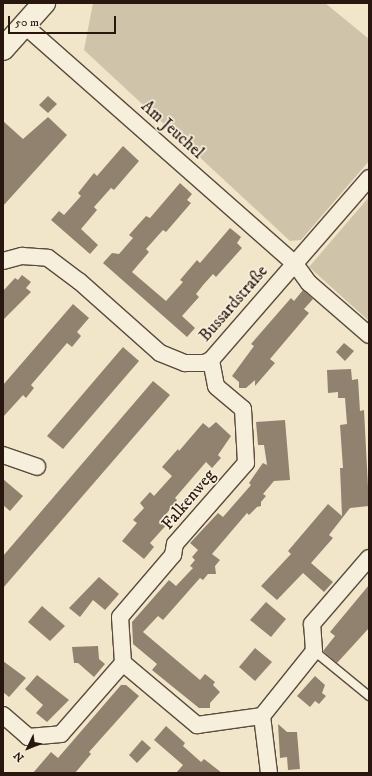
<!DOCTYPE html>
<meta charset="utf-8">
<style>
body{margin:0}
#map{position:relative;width:372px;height:776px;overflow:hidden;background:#f1e6c9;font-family:"IM FELL DW Pica",serif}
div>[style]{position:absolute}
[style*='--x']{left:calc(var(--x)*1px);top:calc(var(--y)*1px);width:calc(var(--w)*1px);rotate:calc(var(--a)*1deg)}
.green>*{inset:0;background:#cfc3a9}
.building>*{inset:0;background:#91826f}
.roads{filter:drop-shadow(1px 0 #5b4a3d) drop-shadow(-1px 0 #5b4a3d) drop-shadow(0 1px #5b4a3d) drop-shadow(0 -1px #5b4a3d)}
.lane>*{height:8px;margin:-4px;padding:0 4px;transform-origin:4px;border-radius:4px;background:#f6efdc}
.street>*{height:16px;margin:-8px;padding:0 8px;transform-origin:8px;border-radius:8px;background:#f6efdc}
.secondary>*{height:22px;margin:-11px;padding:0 11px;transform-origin:11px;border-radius:11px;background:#f6efdc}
span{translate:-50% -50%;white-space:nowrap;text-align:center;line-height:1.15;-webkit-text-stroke:3.5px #f6efdc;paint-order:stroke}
.street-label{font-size:17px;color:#29160e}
.frame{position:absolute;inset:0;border:4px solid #29160e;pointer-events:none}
.north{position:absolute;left:8px;top:728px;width:40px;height:40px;-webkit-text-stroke:3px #f6efdc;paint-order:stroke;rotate:227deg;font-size:11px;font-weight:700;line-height:16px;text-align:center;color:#29160e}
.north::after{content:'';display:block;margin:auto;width:14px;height:18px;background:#29160e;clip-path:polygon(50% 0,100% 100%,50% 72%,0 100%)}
.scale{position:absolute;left:8px;top:16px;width:108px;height:18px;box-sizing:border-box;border:2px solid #29160e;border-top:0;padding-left:5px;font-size:12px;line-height:14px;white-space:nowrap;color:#29160e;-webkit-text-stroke:3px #f6efdc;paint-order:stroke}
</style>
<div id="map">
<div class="green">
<div style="clip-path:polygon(93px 3px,325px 3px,369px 39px,369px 161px,301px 240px,290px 241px,84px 50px)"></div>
<div style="clip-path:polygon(369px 197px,369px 321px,309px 267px)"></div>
</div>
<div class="building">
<div style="clip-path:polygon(48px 96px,57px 104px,48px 113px,39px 105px)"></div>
<div style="clip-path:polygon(48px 117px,67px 135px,3px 206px,3px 121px,23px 139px)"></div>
<div style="clip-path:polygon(123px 146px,139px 161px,114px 190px,111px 188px,94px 207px,97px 210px,81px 229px,98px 245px,90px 254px,51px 220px,59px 211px,64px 215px,81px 196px,78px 193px,94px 173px,97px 176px)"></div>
<div style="clip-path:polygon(180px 183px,192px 194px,187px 200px,191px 203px,166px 232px,163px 230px,146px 249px,149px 252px,132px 272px,166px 301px,183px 282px,180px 280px,197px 260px,200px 263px,230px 228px,241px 237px,237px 243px,242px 248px,216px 277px,213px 274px,204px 284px,196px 294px,199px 297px,182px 316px,195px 328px,187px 337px,103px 263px,112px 253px,119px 254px,133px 238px,129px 235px,146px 216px,150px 218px)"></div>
<div style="clip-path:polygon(22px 275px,31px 282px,26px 288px,31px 292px,3px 320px,3px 291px,15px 278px,18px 280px)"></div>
<div style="clip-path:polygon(303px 290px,313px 299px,304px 309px,309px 313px,270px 359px,275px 363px,255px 386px,255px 380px,246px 388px,239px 388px,239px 382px,232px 376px,254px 346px,251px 344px,291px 298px,294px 301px)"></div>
<div style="clip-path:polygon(73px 304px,89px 318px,77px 332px,81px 336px,72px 347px,67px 343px,31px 385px,34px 388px,26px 398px,23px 395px,3px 417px,3px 385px)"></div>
<div style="clip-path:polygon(344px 343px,354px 351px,345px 361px,336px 352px)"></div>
<div style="clip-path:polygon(123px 347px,139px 361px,63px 449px,47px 436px)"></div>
<div style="clip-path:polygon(351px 369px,352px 380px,358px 379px,360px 411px,364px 410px,369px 506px,350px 508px,329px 535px,333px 538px,311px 563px,333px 582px,324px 592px,303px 573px,277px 600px,261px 586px,291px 554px,288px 551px,328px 504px,342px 516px,340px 468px,343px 468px,340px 425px,347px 424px,345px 398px,338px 398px,338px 392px,328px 393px,327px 370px)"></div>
<div style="clip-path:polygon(153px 381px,170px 395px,3px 588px,3px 556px)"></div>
<div style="clip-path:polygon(285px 420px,290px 480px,274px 481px,263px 494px,266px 496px,261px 502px,261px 506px,257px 507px,249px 515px,247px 513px,212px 554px,220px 560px,215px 566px,216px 574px,208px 574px,203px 580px,200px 578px,163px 620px,158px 616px,143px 632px,200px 680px,205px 674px,215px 682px,213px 685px,220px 692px,210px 703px,210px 708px,199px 708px,152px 670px,157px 664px,133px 644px,132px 622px,169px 580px,176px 586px,193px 568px,190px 566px,195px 560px,192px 557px,198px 550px,190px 543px,218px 513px,223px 517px,251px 485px,249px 483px,260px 467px,263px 463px,267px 465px,264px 445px,258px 445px,256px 422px)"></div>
<div style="clip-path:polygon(216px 422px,231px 436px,218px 455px,221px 458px,212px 468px,206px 462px,175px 498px,177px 500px,164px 517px,169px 522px,150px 543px,154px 547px,144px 559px,122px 541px,137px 523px,133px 520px,144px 508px,140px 503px,150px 492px,154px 496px,172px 476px,162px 467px,178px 449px,179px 451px,203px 423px,209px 428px)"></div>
<div style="clip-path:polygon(3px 479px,23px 496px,10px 511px,3px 505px)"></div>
<div style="clip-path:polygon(99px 577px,119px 594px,105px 610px,93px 600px,80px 617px,69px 608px)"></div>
<div style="clip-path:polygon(369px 585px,369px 628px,337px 663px,323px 651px,335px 636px,330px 632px)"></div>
<div style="clip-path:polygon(266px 602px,286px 619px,271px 637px,250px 620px)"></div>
<div style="clip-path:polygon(42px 606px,65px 626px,50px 641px,28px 622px)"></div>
<div style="clip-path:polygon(98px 646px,99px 659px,105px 664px,94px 677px,78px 663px,74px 663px,72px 647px)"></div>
<div style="clip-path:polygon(255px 648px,272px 662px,255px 681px,239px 667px)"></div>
<div style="clip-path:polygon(3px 661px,26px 678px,9px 697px,3px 692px)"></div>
<div style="clip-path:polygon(37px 675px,69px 700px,47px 722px,36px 713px,43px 705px,25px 689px)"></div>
<div style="clip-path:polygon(315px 676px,325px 685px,322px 693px,326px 696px,319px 704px,315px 701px,310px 707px,297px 696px)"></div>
<div style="clip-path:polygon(121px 685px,126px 685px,139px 696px,89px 752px,91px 754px,75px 773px,33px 773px,51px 752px,58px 758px)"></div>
<div style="clip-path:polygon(278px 724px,287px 732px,297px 732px,300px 769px,288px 770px,287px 757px,280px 758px)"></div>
<div style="clip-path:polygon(166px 726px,185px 743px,183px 746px,201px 762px,204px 759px,222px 773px,176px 773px,183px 765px,154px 740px)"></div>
<div style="clip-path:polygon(142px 740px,151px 748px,137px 763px,129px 755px)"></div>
</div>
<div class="roads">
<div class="lane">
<div style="--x:314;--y:651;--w:71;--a:39.3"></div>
</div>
<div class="street">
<div style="--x:24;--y:25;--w:361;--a:41.4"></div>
<div style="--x:295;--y:264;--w:24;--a:54"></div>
<div style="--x:309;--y:283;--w:79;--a:40.9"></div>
<div style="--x:3;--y:261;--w:20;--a:-15"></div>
<div style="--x:22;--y:256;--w:26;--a:4"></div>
<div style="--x:48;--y:258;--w:39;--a:37"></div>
<div style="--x:79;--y:281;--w:108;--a:41.6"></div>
<div style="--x:160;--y:353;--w:27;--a:22"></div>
<div style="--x:185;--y:363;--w:19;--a:0"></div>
<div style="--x:204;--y:363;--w:8;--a:-23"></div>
<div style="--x:211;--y:360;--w:241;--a:-49"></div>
<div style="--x:3;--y:455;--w:36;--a:19"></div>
<div style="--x:123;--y:663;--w:97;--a:40"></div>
<div style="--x:197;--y:725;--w:66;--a:-7.9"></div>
<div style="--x:262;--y:716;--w:83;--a:-51.3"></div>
<div style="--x:314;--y:651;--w:27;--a:-94"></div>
<div style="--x:312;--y:624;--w:87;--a:-49.2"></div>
<div style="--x:3;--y:715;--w:33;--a:41"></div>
<div style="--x:28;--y:737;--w:33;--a:-5"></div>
<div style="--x:61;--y:734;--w:94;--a:-48.9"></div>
<div style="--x:123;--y:663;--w:46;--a:-93.7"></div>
<div style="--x:120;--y:617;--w:82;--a:-49.5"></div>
<div style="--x:173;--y:555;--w:11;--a:-80"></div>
<div style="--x:175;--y:544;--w:108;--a:-48.8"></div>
<div style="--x:246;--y:463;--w:54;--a:-93.2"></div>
<div style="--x:243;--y:409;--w:35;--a:-140"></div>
<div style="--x:216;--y:386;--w:26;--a:-101"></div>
<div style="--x:262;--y:716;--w:57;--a:83"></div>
</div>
<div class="secondary">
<div style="--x:3;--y:49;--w:62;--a:-48.3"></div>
</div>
</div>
<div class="street-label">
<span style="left:172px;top:130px;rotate:42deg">Am Jeuchel</span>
<span style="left:234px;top:304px;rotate:-49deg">Bussardstraße</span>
<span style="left:189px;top:500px;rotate:-50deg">Falkenweg</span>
</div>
<div class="frame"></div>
<div class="north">N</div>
<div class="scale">50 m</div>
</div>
